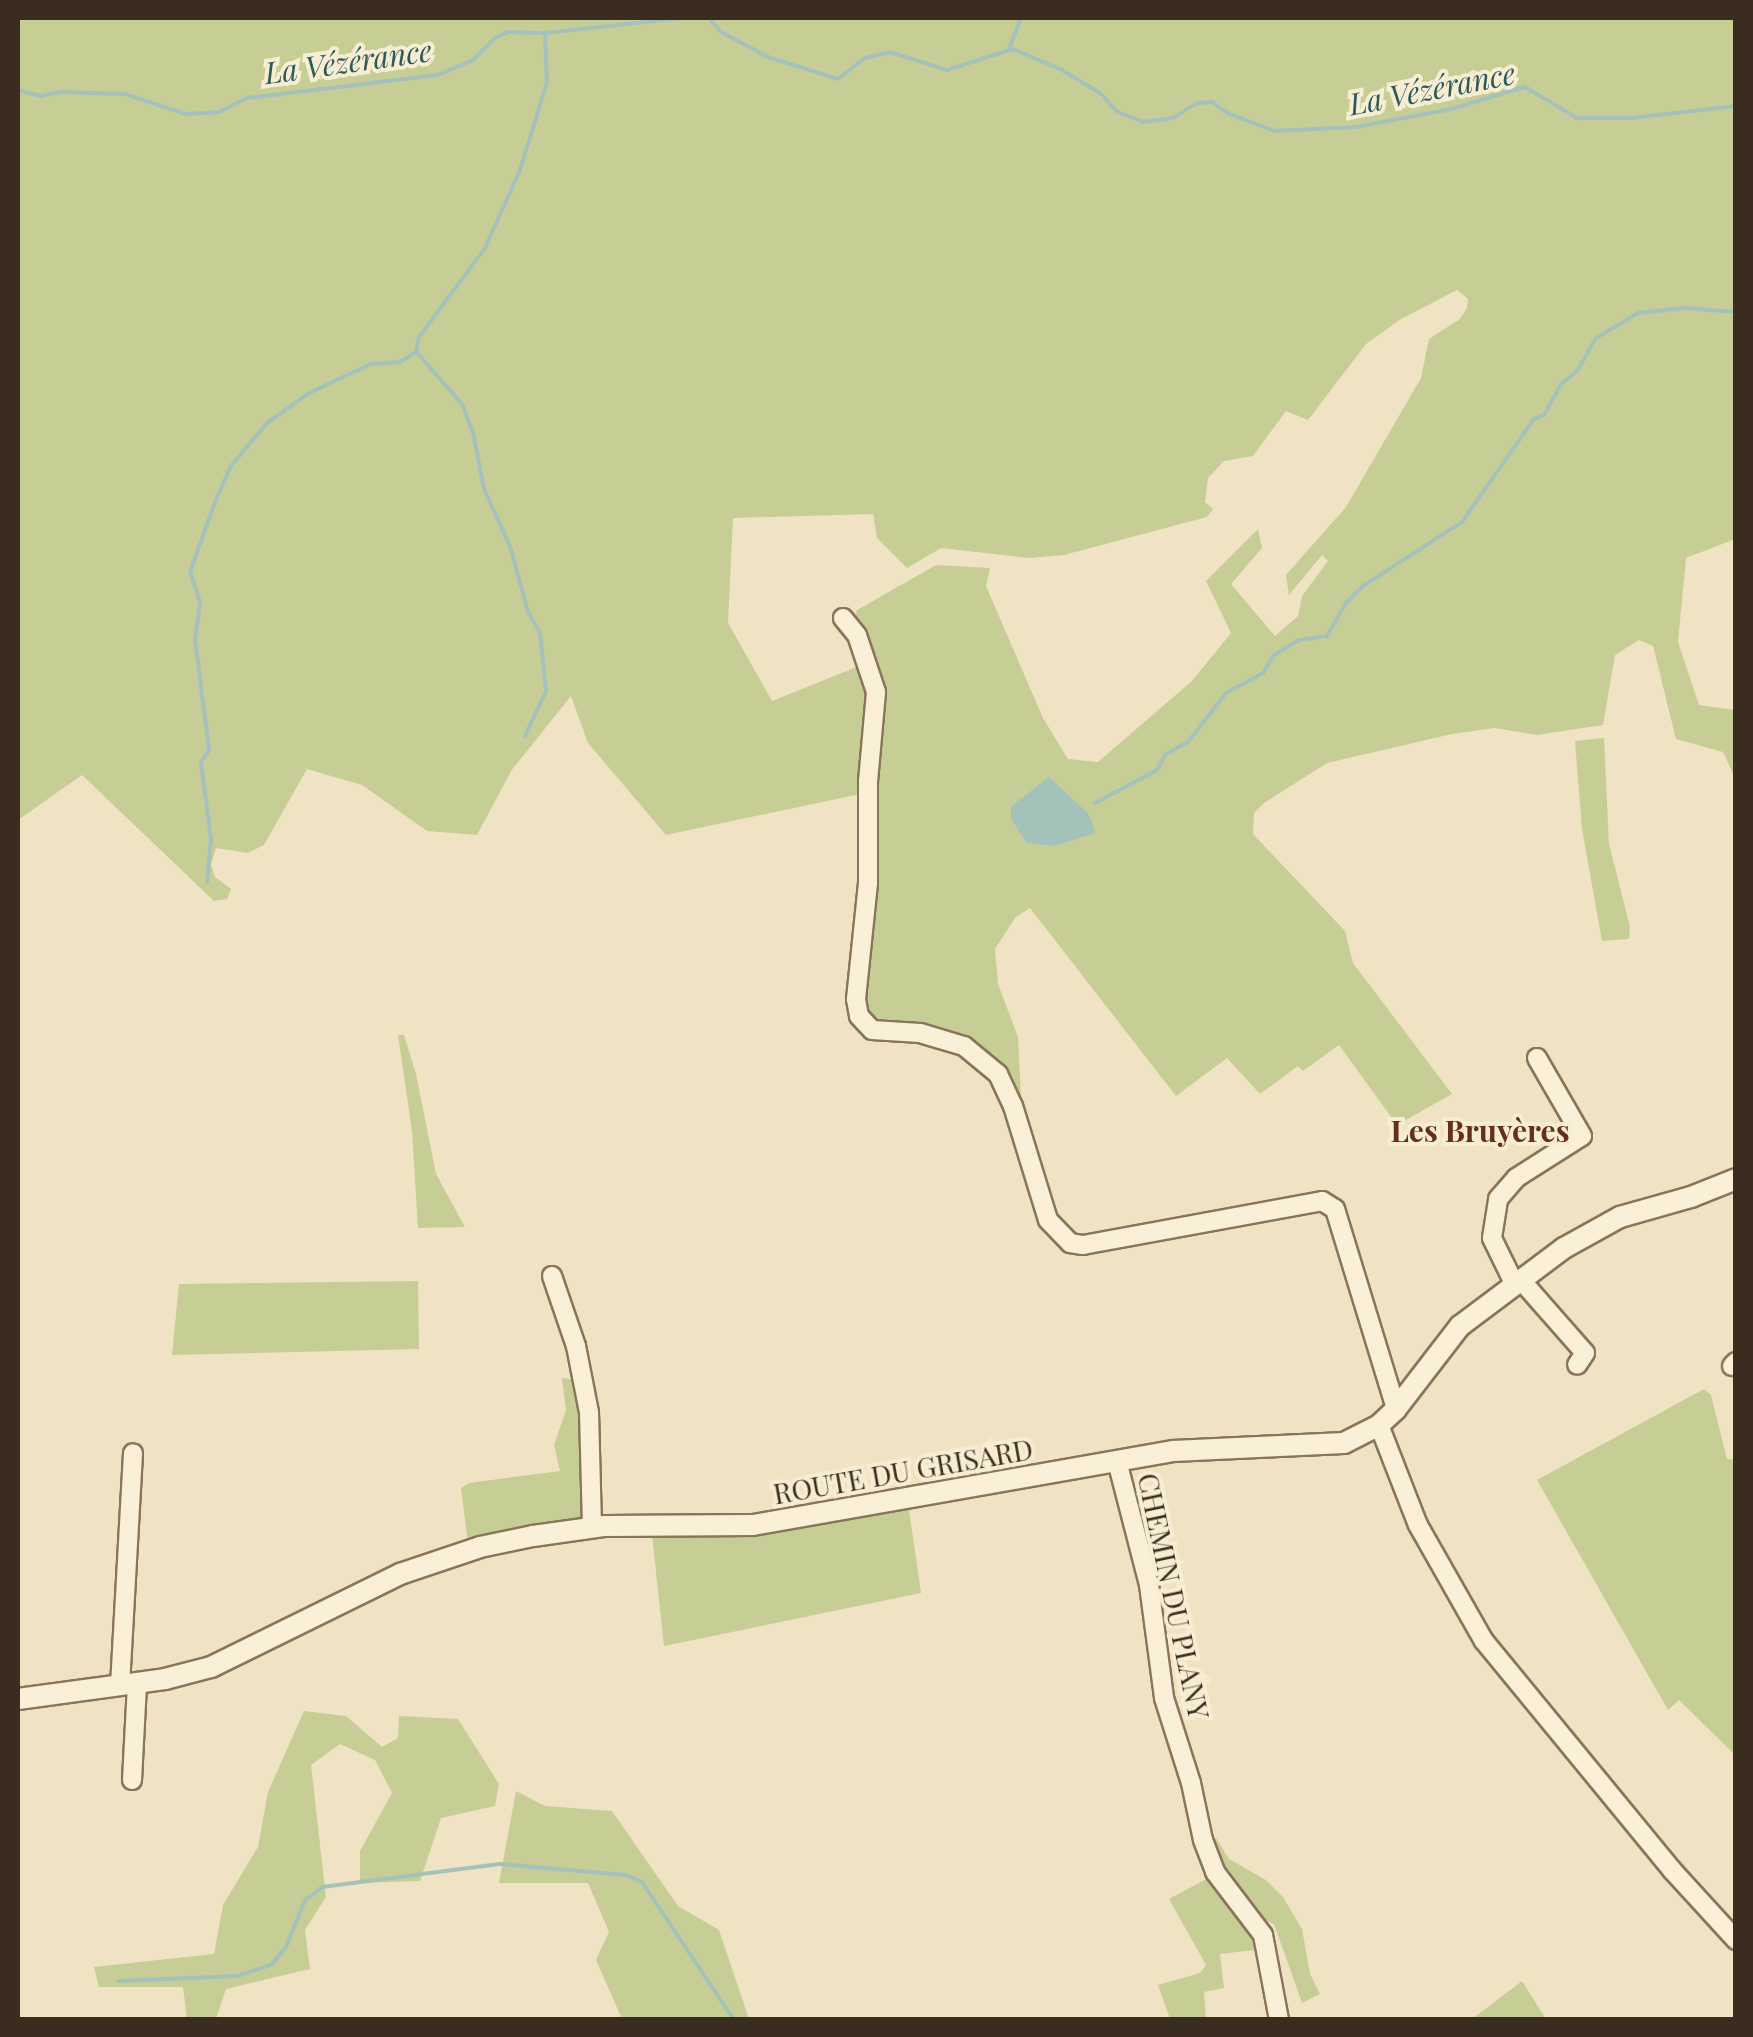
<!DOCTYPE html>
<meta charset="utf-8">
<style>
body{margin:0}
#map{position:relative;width:1753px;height:2037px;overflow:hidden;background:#f0e3c3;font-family:"Playfair Display",serif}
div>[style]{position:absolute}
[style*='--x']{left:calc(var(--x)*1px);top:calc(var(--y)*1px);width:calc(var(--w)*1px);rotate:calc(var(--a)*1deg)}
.green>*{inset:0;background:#c6ce96}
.water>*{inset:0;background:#a5c2ba}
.stream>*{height:4px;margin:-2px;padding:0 2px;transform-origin:2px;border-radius:2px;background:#a5c2ba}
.roads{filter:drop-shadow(2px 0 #8a7559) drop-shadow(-2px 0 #8a7559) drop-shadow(0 2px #8a7559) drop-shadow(0 -2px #8a7559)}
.minor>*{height:18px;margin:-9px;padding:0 9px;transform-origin:9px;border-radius:9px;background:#faf0d7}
.tertiary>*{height:20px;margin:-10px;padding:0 10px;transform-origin:10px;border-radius:10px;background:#faf0d7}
span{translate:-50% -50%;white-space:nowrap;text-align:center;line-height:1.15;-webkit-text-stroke:8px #f7edd3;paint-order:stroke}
.street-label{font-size:28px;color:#3a2c1e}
.water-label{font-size:30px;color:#2c5a58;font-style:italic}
.neighbourhood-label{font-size:30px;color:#682e1c;font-weight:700}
.frame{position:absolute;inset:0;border:20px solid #3a2c1e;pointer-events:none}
</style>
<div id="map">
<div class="green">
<div style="clip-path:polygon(18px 18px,1735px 18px,1735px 539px,1686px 558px,1678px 642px,1699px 705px,1735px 710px,1735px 778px,1723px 752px,1676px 739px,1653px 646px,1639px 640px,1615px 655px,1603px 725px,1537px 735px,1495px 728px,1452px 734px,1327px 763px,1264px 803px,1254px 813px,1253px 834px,1345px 931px,1353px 963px,1452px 1094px,1397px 1125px,1339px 1045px,1303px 1071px,1298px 1066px,1260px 1094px,1227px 1058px,1176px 1096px,1030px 908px,1015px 918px,995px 949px,998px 984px,1018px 1037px,1021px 1095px,1016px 1094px,990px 1053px,965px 1041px,872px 1023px,861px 998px,883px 709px,855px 619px,857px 610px,936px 565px,990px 568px,986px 586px,1043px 718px,1068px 759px,1098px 762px,1192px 681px,1231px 633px,1206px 581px,1258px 529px,1262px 548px,1231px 584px,1275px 636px,1298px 616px,1302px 596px,1328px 561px,1322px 555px,1289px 595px,1286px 575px,1346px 507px,1421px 378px,1429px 339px,1460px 319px,1467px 308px,1468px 299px,1457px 290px,1401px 319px,1366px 344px,1308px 420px,1286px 411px,1253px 456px,1224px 461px,1208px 478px,1205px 502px,1213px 509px,1207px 517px,1064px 555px,1030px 558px,941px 548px,907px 568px,877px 538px,873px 514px,733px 518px,728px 623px,772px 701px,864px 664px,872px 697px,865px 793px,666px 835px,588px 743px,571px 696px,511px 771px,477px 835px,427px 831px,362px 785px,307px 769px,264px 845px,248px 853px,216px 848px,211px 865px,215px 877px,231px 889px,227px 899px,214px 901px,82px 775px,18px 820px)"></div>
<div style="clip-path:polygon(1604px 738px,1609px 844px,1630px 927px,1629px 939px,1602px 941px,1582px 829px,1575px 741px)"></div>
<div style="clip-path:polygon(398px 1035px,404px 1035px,416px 1074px,436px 1174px,465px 1227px,418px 1228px,412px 1131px)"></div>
<div style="clip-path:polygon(418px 1281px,419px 1349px,172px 1355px,179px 1284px)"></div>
<div style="clip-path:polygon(562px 1378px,580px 1380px,584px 1521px,468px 1543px,461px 1488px,469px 1483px,560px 1471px,554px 1445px,566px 1410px)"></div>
<div style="clip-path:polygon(1704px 1389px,1711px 1395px,1727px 1459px,1735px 1460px,1735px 1755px,1679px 1700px,1668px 1710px,1537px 1480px)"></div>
<div style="clip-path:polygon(908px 1503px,921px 1593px,664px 1646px,652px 1535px,754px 1533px)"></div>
<div style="clip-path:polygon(304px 1711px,346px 1716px,382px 1747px,398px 1738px,399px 1716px,458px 1719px,499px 1784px,495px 1806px,441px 1818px,420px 1881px,360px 1883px,360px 1851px,392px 1793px,375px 1760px,340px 1744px,311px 1765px,326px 1897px,305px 1930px,310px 1969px,226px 1989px,216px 2019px,187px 2019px,183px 1987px,99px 1987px,94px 1967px,214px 1954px,223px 1905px,258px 1847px,268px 1792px)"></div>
<div style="clip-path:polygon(516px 1791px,545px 1806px,612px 1811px,678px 1906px,719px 1930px,749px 2019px,622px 2019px,596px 1960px,609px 1932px,588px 1883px,499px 1883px)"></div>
<div style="clip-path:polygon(1216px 1838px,1229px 1859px,1266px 1880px,1283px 1897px,1302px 1929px,1310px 1974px,1320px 1994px,1302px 2003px,1274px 1924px,1260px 1918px,1230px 1880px,1212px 1841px)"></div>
<div style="clip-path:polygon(1212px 1876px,1263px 1949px,1220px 1954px,1224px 1988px,1204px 1992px,1206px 2019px,1170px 2019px,1158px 1985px,1200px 1973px,1206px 1965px,1169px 1899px)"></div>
<div style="clip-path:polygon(1522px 1981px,1546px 2019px,1472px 2019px)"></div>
</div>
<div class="water">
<div style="clip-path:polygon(1049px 777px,1088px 813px,1096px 833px,1054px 846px,1027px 843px,1011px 819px,1011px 806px)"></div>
</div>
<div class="stream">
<div style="--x:709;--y:18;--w:18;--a:49"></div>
<div style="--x:721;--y:32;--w:53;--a:28"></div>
<div style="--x:768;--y:57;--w:73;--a:17.4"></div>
<div style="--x:838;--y:79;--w:34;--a:-38"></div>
<div style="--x:865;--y:58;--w:26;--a:-13"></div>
<div style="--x:890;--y:52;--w:60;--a:17.5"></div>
<div style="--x:947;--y:70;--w:69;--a:-17.7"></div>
<div style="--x:1013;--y:49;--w:53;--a:23.2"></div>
<div style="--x:1062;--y:70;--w:44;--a:31.2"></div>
<div style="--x:1100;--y:93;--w:26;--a:47"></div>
<div style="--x:1118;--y:112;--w:28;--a:21"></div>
<div style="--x:1144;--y:122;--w:29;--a:-8"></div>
<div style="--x:1173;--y:118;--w:28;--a:-32"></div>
<div style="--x:1197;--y:103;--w:15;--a:-4"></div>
<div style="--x:1212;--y:102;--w:21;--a:35"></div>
<div style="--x:1229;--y:114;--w:49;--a:20.3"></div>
<div style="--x:1275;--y:131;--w:81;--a:-2.8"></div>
<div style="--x:1356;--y:127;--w:97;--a:-10.7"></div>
<div style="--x:1451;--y:109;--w:77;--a:-16.6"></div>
<div style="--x:1525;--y:87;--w:61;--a:30.8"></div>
<div style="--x:1577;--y:118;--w:54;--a:0"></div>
<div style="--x:1631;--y:118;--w:106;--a:-6.5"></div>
<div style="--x:1009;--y:49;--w:33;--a:-69"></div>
<div style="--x:18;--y:90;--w:23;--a:15"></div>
<div style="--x:40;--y:96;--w:21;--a:-11"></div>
<div style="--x:61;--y:92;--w:64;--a:1.8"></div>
<div style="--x:125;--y:94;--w:64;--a:18.2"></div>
<div style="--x:186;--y:114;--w:33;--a:-3"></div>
<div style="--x:219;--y:112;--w:31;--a:-27"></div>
<div style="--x:247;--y:98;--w:192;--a:-6.9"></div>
<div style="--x:438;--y:75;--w:38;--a:-23"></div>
<div style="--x:473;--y:60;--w:31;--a:-45"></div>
<div style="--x:495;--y:38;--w:14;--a:-25"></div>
<div style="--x:508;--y:32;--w:37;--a:2"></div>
<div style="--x:545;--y:33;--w:137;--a:-6.3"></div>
<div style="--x:418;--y:354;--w:67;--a:48.7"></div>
<div style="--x:462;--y:404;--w:30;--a:69"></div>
<div style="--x:473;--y:432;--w:58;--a:79.1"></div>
<div style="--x:484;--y:489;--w:63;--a:65.5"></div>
<div style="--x:510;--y:546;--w:68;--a:74.7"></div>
<div style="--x:528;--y:612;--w:24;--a:60"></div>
<div style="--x:540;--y:633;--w:58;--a:84.1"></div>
<div style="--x:546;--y:691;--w:50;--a:115"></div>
<div style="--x:1095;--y:803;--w:70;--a:-28"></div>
<div style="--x:1157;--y:770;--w:18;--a:-61"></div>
<div style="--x:1166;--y:754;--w:25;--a:-29"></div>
<div style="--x:1188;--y:742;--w:62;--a:-52.2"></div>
<div style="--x:1226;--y:693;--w:42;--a:-28.4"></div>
<div style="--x:1263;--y:673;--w:21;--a:-59"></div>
<div style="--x:1274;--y:655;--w:29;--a:-31"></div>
<div style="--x:1299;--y:640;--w:28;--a:-8"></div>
<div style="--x:1327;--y:636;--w:38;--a:-60"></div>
<div style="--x:1346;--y:603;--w:24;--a:-45"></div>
<div style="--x:1363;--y:586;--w:118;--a:-32.9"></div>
<div style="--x:1462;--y:522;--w:126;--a:-55"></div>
<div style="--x:1534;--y:419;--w:11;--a:-22"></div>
<div style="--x:1544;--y:415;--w:35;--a:-61"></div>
<div style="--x:1561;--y:384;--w:21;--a:-39"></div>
<div style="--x:1577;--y:371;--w:38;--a:-60"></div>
<div style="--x:1596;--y:338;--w:49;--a:-30.8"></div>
<div style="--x:1638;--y:313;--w:47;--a:-6.1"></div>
<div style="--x:1685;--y:308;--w:51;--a:4.5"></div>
<div style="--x:207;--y:882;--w:43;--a:-84.7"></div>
<div style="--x:211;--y:839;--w:78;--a:-97.4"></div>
<div style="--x:201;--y:762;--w:14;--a:-56"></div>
<div style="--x:209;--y:750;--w:112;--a:-97.2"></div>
<div style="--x:195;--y:639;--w:37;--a:-82"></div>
<div style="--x:200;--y:602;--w:32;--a:-108"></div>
<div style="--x:190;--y:572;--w:74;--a:-70.3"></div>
<div style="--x:215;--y:502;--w:39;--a:-66"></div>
<div style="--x:231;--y:466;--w:56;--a:-50.1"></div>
<div style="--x:267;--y:423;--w:52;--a:-35.5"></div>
<div style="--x:309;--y:393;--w:68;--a:-25.1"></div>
<div style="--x:371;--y:364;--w:29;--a:-4"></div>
<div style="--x:400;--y:362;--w:19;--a:-32"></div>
<div style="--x:416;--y:352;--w:15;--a:-79"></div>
<div style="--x:419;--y:337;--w:111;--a:-53.4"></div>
<div style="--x:485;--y:248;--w:85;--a:-65.8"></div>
<div style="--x:520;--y:170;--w:92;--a:-72.9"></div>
<div style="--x:547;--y:82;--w:49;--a:-92.3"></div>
<div style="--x:119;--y:1981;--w:118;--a:-2.4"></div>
<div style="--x:237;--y:1976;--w:36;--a:-18"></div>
<div style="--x:271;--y:1965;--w:23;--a:-50"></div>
<div style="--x:286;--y:1947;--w:51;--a:-68"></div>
<div style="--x:305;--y:1900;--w:21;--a:-37"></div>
<div style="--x:322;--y:1887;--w:179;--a:-7.4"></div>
<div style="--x:500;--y:1864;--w:126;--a:5"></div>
<div style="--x:626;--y:1875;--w:17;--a:24"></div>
<div style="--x:642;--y:1882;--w:166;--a:56.3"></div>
</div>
<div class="roads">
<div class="minor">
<div style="--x:843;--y:618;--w:22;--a:51"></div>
<div style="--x:857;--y:635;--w:60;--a:71.6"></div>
<div style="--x:876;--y:692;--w:90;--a:95.1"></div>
<div style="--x:868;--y:782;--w:101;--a:90"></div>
<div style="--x:868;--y:883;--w:117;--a:95.9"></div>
<div style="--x:856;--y:999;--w:17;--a:80"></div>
<div style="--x:859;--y:1016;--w:19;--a:47"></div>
<div style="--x:872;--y:1030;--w:48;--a:3.6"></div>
<div style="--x:920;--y:1033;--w:46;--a:16.5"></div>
<div style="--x:964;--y:1046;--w:44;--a:39.5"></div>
<div style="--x:998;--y:1074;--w:35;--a:65"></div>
<div style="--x:1013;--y:1106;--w:119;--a:72.9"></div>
<div style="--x:1048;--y:1220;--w:32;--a:46"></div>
<div style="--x:1070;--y:1243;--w:13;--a:9"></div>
<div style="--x:1083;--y:1245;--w:243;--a:-10.4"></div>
<div style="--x:1322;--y:1201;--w:15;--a:32"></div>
<div style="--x:1335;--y:1209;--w:209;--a:73"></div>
<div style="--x:552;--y:1276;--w:74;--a:71.1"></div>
<div style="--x:576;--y:1346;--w:67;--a:78.9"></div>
<div style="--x:589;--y:1412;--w:115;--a:88.5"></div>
<div style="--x:1520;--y:1279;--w:98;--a:48.7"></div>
<div style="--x:1585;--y:1353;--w:14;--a:124"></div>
<div style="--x:1514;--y:1283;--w:50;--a:-116.1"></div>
<div style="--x:1492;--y:1238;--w:39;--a:-81"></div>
<div style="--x:1498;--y:1199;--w:28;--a:-49"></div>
<div style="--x:1516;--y:1178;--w:78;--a:-32.5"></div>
<div style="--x:1582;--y:1136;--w:90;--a:-120"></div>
<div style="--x:1732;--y:1366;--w:6;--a:-45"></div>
<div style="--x:1379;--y:1425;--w:107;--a:68.7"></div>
<div style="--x:1418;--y:1525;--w:133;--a:60.4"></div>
<div style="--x:1484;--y:1641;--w:296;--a:50.6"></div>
<div style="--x:1672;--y:1870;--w:95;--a:47.6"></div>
<div style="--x:1117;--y:1461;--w:128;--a:75.5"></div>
<div style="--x:1149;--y:1585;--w:114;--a:82.4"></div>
<div style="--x:1164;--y:1698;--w:89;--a:72.4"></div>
<div style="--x:1191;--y:1783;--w:58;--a:78.1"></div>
<div style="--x:1203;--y:1840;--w:34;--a:69"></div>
<div style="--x:1215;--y:1872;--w:79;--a:52.7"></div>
<div style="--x:1263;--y:1935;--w:86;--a:79.3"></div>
<div style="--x:120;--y:1686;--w:233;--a:-86.8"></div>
<div style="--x:132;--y:1780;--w:97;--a:-87"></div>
</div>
<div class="tertiary">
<div style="--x:18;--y:1699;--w:148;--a:-7.7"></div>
<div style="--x:165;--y:1679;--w:48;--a:-14.6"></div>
<div style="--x:211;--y:1667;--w:211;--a:-26.2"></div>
<div style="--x:400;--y:1574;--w:84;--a:-18.6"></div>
<div style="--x:480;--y:1547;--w:54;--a:-11.7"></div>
<div style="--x:533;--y:1536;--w:73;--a:-7.9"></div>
<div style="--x:605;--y:1526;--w:148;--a:-0.4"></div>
<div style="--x:753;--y:1525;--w:426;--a:-10"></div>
<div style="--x:1173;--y:1451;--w:171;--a:-2.7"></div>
<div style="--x:1344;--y:1443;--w:39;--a:-27"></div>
<div style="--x:1379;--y:1425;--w:23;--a:-43"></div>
<div style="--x:1396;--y:1409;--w:105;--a:-52.4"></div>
<div style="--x:1460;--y:1326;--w:130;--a:-36.9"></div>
<div style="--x:1564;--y:1248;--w:64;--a:-29"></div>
<div style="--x:1620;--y:1217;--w:74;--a:-15.7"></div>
<div style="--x:1691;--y:1197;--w:48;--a:-21.8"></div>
</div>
</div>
<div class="street-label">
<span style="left:903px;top:1471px;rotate:-10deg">ROUTE DU GRISARD</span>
<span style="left:1174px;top:1596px;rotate:78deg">CHEMIN DU PLANY</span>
</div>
<div class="water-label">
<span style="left:348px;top:61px;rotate:-8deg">La Vézérance</span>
<span style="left:1432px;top:88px;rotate:-11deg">La Vézérance</span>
</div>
<div class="neighbourhood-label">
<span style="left:1480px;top:1130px">Les Bruyères</span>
</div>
<div class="frame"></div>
</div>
